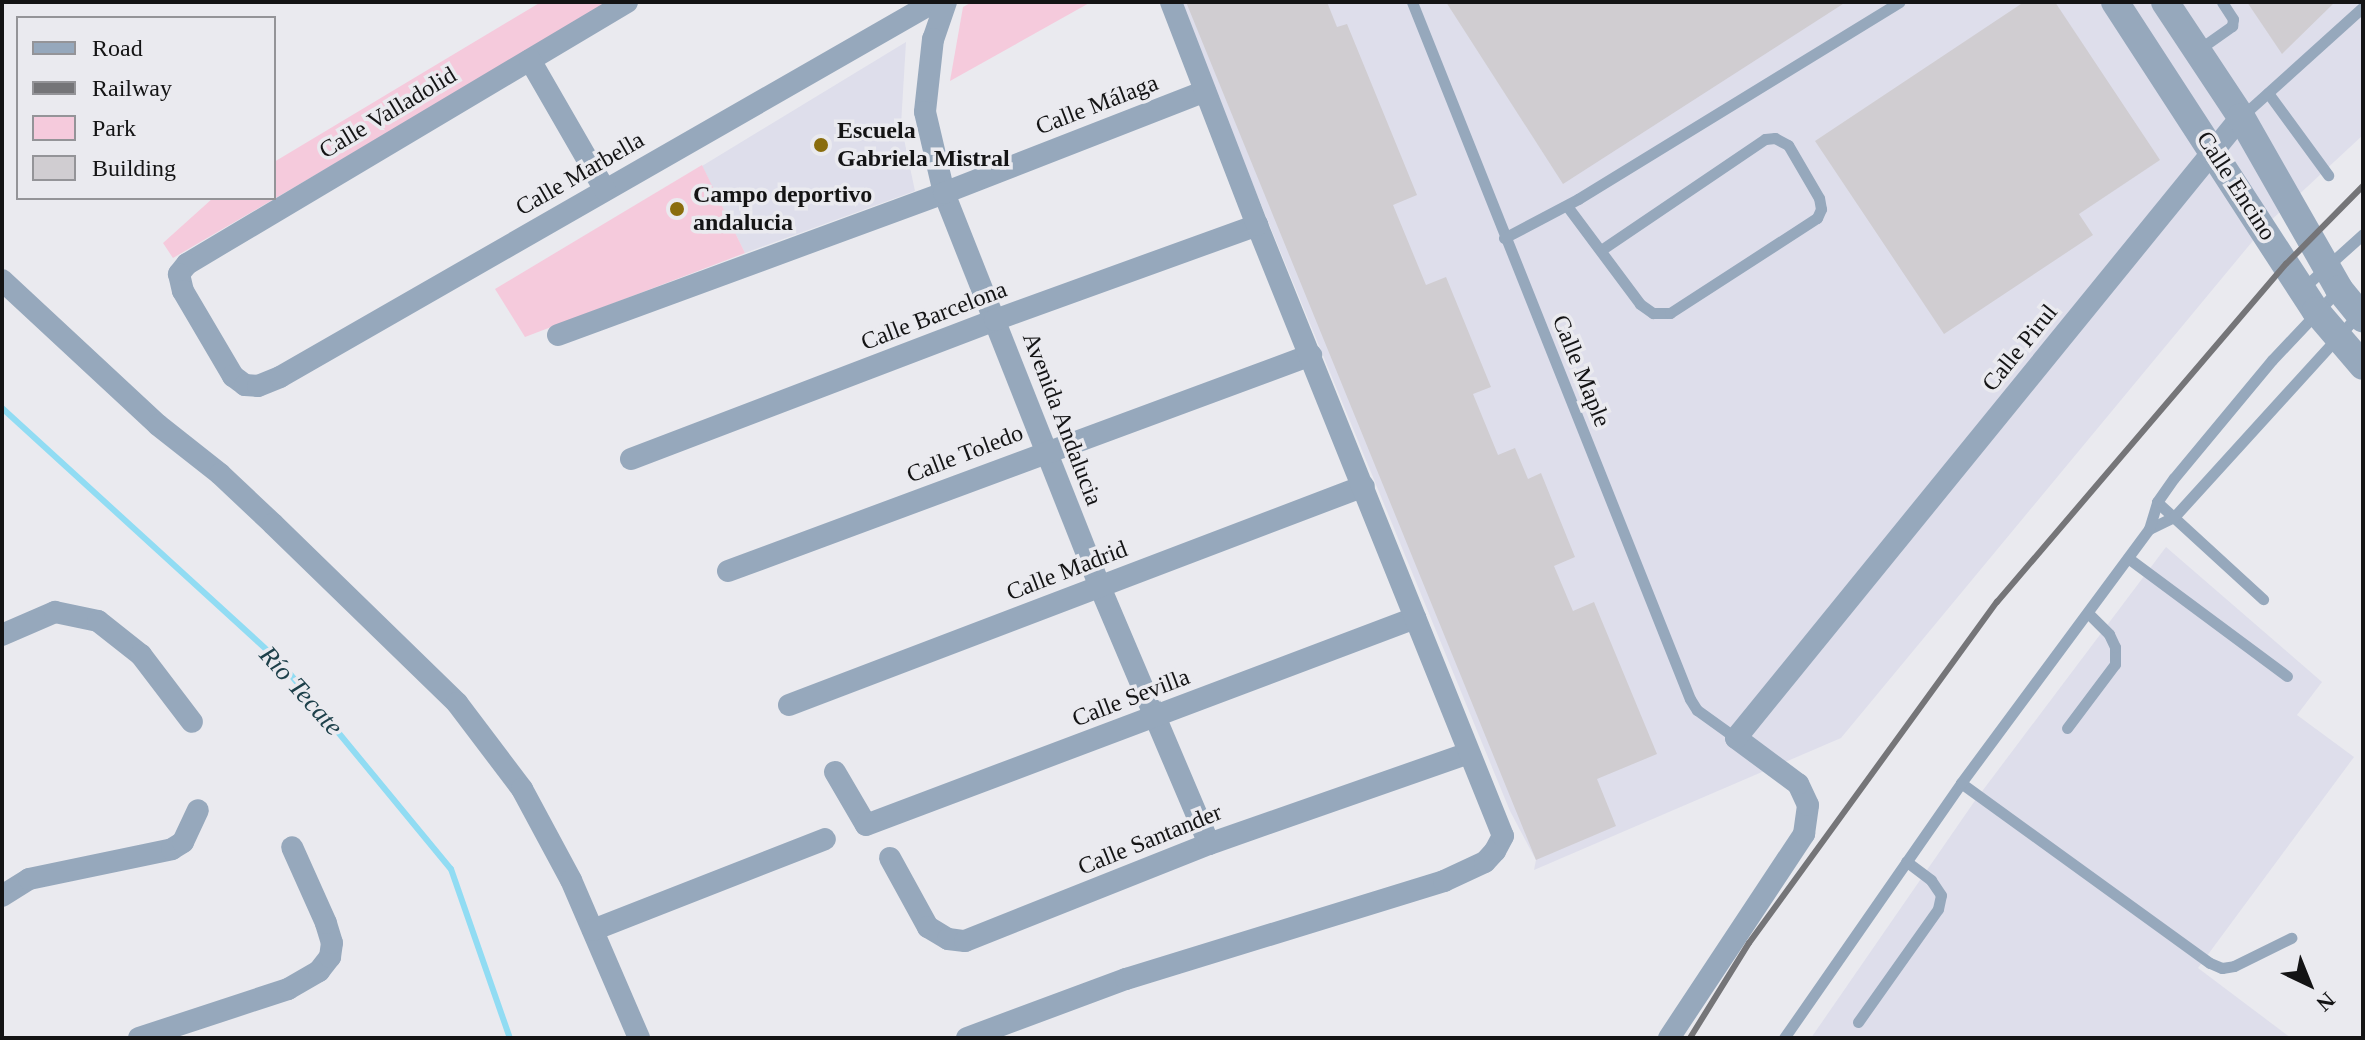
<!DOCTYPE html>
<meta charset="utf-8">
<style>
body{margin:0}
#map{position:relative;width:2365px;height:1040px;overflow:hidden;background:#eaeaef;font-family:Georgia,serif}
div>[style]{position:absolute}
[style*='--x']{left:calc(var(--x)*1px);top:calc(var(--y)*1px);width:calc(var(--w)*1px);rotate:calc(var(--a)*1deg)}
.built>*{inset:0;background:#dedeeb}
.green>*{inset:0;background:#f5cadc}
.stream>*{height:6px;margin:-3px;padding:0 3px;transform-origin:3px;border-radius:3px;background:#91dcf3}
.building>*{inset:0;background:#d0cdd1}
.service>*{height:11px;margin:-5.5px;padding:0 5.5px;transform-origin:5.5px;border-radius:5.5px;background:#96a8bc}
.minor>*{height:22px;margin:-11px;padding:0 11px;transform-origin:11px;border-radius:11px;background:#96a8bc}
.tertiary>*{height:28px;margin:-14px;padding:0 14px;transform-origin:14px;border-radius:14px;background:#96a8bc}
.rail>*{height:6px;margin:-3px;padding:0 3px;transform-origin:3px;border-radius:3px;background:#757578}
.dots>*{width:22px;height:22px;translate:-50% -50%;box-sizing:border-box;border:4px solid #eaeaef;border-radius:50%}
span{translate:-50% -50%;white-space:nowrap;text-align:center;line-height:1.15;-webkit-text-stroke:7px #eaeaef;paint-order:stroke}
.street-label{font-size:24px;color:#141415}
.poi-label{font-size:24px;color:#141415;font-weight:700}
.left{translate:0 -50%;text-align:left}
.water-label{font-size:26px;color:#1d404a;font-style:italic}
.frame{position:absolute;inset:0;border:4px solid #141415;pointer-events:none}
.legend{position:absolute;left:16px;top:16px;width:260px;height:184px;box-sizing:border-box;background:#eaeaef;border:2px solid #949498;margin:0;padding:10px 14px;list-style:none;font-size:24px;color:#141415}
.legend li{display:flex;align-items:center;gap:16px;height:40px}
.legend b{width:40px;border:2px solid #949498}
.north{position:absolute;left:2269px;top:944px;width:80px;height:80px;-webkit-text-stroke:6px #eaeaef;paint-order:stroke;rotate:137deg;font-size:22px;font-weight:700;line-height:32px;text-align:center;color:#141415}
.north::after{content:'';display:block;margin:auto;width:28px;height:36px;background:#141415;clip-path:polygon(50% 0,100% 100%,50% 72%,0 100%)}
</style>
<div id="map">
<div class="built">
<div style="clip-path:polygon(1178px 2px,2363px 2px,2363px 135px,2266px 225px,1841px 738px,1534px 870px,1536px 860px,1510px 811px)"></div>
<div style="clip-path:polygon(906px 42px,901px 125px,915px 191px,745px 253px,702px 166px)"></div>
<div style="clip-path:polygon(2166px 547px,2322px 682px,2297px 715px,2354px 757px,2198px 968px,2291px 1038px,1811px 1038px,1974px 802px)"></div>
</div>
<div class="green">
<div style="clip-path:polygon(541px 2px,611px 2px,173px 258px,163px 243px,213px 198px,274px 198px,274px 162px)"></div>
<div style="clip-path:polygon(972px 2px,1091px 2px,950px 81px,963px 7px)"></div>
<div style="clip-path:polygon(702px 165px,745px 253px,525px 337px,495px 289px)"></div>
</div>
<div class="stream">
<div style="--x:2;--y:408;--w:378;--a:42.4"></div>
<div style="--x:281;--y:663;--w:267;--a:50.5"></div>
<div style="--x:451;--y:869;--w:179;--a:70.8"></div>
</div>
<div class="building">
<div style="clip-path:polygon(1186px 2px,1327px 2px,1337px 27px,1347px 24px,1417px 195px,1393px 205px,1426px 285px,1446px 277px,1491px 387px,1473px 394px,1498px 455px,1515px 448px,1528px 479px,1541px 473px,1575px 557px,1554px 566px,1573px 611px,1594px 602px,1657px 754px,1597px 779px,1616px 826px,1536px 860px)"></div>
<div style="clip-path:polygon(1446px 2px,1846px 2px,1563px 184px)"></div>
<div style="clip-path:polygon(2024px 2px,2055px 2px,2160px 160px,2079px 214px,2093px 235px,1944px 334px,1815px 141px)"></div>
<div style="clip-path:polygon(2247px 2px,2335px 2px,2282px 54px)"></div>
</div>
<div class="service">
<div style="--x:1412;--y:2;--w:750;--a:68.26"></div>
<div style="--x:1690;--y:699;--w:13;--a:58"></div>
<div style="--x:1697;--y:710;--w:48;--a:35.7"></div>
<div style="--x:2198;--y:50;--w:42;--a:-35.2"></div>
<div style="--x:2232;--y:26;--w:7;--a:-82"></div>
<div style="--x:2233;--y:19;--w:20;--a:-123"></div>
<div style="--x:2268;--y:93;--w:102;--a:53.8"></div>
<div style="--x:2242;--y:116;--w:163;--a:-42"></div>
<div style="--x:1567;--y:206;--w:122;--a:53.3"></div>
<div style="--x:1640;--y:304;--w:16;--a:35"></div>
<div style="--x:1653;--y:313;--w:17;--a:0"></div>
<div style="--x:1670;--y:313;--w:175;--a:-32.9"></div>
<div style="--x:1817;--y:218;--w:10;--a:-66"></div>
<div style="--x:1821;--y:209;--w:11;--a:-100"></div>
<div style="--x:1819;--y:198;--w:61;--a:-120.3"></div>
<div style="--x:1788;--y:145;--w:15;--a:-152"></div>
<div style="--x:1775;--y:138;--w:10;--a:174"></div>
<div style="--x:1765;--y:139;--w:198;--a:145.9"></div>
<div style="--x:1504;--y:238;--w:84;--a:-27.8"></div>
<div style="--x:1578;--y:199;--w:377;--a:-31.5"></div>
<div style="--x:2302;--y:289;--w:82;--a:-42"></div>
<div style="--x:2157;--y:502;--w:144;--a:42.5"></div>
<div style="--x:2149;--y:529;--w:28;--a:-26"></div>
<div style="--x:2174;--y:517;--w:273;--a:-47.7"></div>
<div style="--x:2128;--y:558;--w:198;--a:36.6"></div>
<div style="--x:2067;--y:728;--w:80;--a:-53.1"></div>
<div style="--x:2115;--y:664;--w:17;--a:-90"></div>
<div style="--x:2115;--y:647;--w:14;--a:-115"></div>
<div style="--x:2109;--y:634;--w:30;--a:-135"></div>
<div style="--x:1961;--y:783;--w:307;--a:35.9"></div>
<div style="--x:2210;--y:963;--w:13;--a:23"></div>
<div style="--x:2222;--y:968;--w:12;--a:-9"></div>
<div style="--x:2234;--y:966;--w:64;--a:-26.2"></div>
<div style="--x:1858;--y:1022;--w:138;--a:-54.7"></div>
<div style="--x:1938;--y:909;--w:14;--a:-78"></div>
<div style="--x:1941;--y:895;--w:18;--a:-124"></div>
<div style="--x:1931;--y:880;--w:31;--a:-143"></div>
<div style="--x:1784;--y:1038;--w:310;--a:-55.2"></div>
<div style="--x:1961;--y:783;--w:316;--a:-53.5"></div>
<div style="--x:2149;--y:529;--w:28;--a:-73"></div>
<div style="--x:2157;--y:502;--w:29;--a:-55"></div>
<div style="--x:2174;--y:478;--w:153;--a:-50.3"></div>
<div style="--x:2272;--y:360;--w:98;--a:-46.7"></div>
</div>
<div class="minor">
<div style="--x:627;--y:2;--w:512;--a:149.23"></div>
<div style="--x:187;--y:264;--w:13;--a:129"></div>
<div style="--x:179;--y:274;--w:17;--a:77"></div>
<div style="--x:183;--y:291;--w:99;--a:59.5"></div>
<div style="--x:233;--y:376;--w:15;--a:37"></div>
<div style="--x:245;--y:385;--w:13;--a:4"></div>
<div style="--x:258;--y:386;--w:24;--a:-22"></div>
<div style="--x:280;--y:377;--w:754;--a:-29.83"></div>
<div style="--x:946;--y:2;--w:39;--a:109"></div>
<div style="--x:933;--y:39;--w:73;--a:96.3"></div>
<div style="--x:925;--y:112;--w:83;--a:76.8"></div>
<div style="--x:944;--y:193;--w:424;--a:68.4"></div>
<div style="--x:1100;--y:587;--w:279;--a:67"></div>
<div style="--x:530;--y:60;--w:150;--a:60"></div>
<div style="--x:2;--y:280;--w:213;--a:42.9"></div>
<div style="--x:158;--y:425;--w:79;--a:38.3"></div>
<div style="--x:220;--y:474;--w:73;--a:43.3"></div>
<div style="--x:273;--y:524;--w:257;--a:44.2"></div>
<div style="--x:457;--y:703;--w:108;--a:52.9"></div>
<div style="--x:522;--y:789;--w:103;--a:61.7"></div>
<div style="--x:571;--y:880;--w:172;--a:66.7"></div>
<div style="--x:558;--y:335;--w:411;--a:-20.2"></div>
<div style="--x:944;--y:193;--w:280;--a:-21.3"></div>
<div style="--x:631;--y:459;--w:390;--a:-20.9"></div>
<div style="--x:995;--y:320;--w:279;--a:-19.9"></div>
<div style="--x:728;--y:571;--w:622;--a:-20.33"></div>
<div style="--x:2;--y:635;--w:58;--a:-23.5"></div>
<div style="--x:55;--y:612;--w:44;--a:11.8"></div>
<div style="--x:98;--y:621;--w:55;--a:38.3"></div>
<div style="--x:141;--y:655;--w:84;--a:52.7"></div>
<div style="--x:789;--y:705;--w:615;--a:-20.85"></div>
<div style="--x:835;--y:772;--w:61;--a:59.7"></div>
<div style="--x:866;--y:825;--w:587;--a:-20.66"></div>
<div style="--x:890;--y:858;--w:79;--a:61.2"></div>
<div style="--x:928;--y:927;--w:23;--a:31"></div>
<div style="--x:948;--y:939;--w:17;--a:7"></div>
<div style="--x:965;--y:941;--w:263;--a:-21.7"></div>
<div style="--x:1209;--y:844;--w:275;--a:-19.3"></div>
<div style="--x:2;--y:896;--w:32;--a:-32"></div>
<div style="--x:29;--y:879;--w:146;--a:-11.8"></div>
<div style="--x:172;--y:849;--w:13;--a:-32"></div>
<div style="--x:183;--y:842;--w:35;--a:-65"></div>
<div style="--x:593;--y:930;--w:249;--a:-21.4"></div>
<div style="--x:139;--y:1038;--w:157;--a:-18.2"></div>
<div style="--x:288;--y:989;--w:36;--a:-30"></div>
<div style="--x:319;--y:971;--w:18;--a:-52"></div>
<div style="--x:330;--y:957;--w:14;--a:-82"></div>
<div style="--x:332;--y:943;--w:21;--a:-107"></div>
<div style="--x:326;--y:923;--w:83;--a:-114.1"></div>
<div style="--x:967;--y:1038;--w:170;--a:-20.4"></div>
<div style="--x:1126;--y:979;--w:333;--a:-17.1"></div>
<div style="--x:1444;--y:881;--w:45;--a:-24.9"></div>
<div style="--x:1485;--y:862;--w:15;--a:-48"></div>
<div style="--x:1495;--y:851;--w:17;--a:-62"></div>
<div style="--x:1503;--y:836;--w:659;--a:-111.93"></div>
<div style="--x:1257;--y:225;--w:239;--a:-111.1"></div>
<div style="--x:1669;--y:1038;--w:245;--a:-56.5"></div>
<div style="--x:1804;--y:834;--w:29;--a:-82"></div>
<div style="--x:1808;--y:805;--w:23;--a:-115"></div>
<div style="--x:1798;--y:784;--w:77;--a:-143.4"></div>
<div style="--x:1736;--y:738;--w:800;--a:-50.88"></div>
</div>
<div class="tertiary">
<div style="--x:2115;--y:2;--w:369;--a:57"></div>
<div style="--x:2316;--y:311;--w:72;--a:49.5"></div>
<div style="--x:2165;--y:2;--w:138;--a:56.5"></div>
<div style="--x:2241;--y:117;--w:198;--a:60.3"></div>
<div style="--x:2339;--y:289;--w:38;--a:51"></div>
</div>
<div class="rail">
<div style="--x:1690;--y:1038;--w:112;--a:-58.2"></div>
<div style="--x:1749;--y:943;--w:422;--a:-54"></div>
<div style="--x:1997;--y:602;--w:445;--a:-49.5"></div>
<div style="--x:2286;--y:264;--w:110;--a:-45.4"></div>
</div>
<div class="dots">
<div style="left:821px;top:145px;background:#8a6d0d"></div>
<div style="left:677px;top:209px;background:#8a6d0d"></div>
</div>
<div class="street-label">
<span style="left:1097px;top:105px;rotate:-21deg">Calle Málaga</span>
<span style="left:388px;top:113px;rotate:-31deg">Calle Valladolid</span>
<span style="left:580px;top:174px;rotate:-30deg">Calle Marbella</span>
<span style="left:2236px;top:186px;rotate:57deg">Calle Encino</span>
<span style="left:934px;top:316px;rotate:-21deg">Calle Barcelona</span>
<span style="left:2020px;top:348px;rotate:-51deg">Calle Pirul</span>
<span style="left:1581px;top:371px;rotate:68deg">Calle Maple</span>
<span style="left:1062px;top:419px;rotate:69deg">Avenida Andalucia</span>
<span style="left:965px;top:454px;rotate:-21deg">Calle Toledo</span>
<span style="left:1067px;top:571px;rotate:-21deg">Calle Madrid</span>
<span style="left:1131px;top:698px;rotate:-21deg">Calle Sevilla</span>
<span style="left:1150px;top:840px;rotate:-22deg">Calle Santander</span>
</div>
<div class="poi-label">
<span class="left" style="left:837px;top:145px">Escuela<br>Gabriela Mistral</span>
<span class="left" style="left:693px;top:209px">Campo deportivo<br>andalucia</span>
</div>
<div class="water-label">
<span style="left:301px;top:691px;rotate:48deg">Río Tecate</span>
</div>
<div class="frame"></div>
<ul class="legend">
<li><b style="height:10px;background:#96a8bc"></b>Road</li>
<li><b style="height:10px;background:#757578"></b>Railway</li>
<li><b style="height:22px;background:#f5cadc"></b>Park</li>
<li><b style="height:22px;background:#d0cdd1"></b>Building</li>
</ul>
<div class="north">N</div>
</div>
